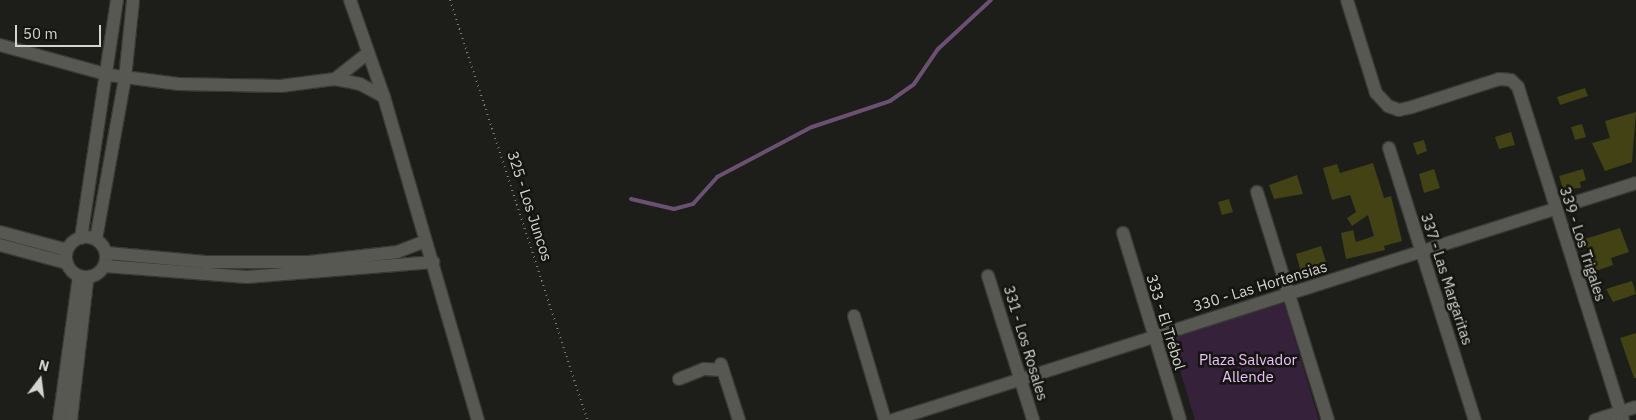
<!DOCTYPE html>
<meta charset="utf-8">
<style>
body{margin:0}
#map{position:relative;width:1636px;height:420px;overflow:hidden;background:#1d1d19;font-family:"IBM Plex Sans",sans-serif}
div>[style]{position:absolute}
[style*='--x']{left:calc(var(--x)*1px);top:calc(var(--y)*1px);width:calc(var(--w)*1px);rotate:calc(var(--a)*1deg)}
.green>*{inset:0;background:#36213b}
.stream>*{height:4px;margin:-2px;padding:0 2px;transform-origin:2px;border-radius:2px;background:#6c5073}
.building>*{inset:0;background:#424215}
.path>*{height:2px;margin-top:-1px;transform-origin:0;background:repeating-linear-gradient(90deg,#7c7c79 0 1px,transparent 0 5px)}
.roads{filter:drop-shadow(1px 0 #383835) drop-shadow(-1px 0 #383835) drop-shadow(0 1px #383835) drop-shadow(0 -1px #383835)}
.minor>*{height:12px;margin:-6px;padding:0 6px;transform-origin:6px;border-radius:6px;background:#585853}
.minor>.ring{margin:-6px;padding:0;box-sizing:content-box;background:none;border:12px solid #585853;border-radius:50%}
span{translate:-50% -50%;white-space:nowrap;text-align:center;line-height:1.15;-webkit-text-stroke:5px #141410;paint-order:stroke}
.street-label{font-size:15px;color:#d4d4d1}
.park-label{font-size:15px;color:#efc0fb}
.north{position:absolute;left:15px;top:355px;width:50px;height:50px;-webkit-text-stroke:4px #141410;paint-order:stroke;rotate:15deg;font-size:14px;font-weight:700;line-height:20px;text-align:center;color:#d4d4d1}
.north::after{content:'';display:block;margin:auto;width:18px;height:22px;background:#d4d4d1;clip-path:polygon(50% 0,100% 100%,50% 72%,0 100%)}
.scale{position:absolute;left:15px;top:25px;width:86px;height:22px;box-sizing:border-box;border:2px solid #d4d4d1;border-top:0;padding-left:6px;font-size:15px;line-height:18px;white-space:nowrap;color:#d4d4d1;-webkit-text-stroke:4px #141410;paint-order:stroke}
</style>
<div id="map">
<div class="green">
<div style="clip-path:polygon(1284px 303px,1319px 420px,1195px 420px,1170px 337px)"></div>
</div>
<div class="stream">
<div style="--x:631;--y:199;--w:44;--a:13.1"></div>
<div style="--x:674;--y:209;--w:20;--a:-15"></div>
<div style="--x:693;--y:204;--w:36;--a:-48"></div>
<div style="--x:717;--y:177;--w:107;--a:-27.8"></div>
<div style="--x:812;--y:127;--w:82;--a:-18.4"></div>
<div style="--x:890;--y:101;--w:29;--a:-35"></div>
<div style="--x:914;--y:84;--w:42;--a:-55.6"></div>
<div style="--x:938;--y:49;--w:72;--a:-42.8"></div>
</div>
<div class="building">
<div style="clip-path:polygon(1585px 88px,1588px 96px,1560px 105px,1557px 97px)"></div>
<div style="clip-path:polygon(1636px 112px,1632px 162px,1605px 171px,1592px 143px,1610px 138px,1605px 121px)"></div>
<div style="clip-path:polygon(1582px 124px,1586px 137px,1575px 140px,1571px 127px)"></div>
<div style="clip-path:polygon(1511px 132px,1515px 145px,1499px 149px,1495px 137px)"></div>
<div style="clip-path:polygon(1424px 140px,1427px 151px,1417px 155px,1413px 143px)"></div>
<div style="clip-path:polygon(1373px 163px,1384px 198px,1391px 196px,1402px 241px,1384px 246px,1385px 250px,1346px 259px,1341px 233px,1353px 230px,1356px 242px,1374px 236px,1368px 215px,1352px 226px,1347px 218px,1356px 212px,1350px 195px,1332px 200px,1323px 168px,1337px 164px,1340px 173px)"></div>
<div style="clip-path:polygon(1434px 169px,1440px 188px,1424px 193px,1419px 174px)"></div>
<div style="clip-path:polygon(1583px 169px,1586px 180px,1580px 182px,1581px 188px,1563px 189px,1559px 176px)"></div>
<div style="clip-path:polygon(1297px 175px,1303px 194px,1274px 199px,1269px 185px)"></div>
<div style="clip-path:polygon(1229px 199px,1233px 212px,1222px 215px,1218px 202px)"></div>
<div style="clip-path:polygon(1620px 228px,1629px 252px,1611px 258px,1613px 265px,1593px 272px,1585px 239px)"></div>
<div style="clip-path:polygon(1321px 246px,1327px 265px,1301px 272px,1296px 254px)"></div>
<div style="clip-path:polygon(1632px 281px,1636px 294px,1613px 302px,1606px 289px)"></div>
<div style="clip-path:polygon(1636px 333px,1636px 378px,1634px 378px,1620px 338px)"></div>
</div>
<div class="path">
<div style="--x:450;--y:0;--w:442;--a:71.9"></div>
</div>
<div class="roads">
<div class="minor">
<div style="--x:350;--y:0;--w:103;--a:70.7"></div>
<div style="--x:384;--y:97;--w:336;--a:73.8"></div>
<div style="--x:1347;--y:0;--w:97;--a:72.7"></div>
<div style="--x:1376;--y:93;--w:18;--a:47"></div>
<div style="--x:1388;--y:106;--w:12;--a:20"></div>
<div style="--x:1399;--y:110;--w:13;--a:-13"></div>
<div style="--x:1412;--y:107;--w:91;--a:-17.8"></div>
<div style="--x:1499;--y:79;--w:12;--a:5"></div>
<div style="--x:1511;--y:80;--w:10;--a:45"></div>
<div style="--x:1518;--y:87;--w:349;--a:72.5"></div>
<div style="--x:0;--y:45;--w:113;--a:15.4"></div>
<div style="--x:109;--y:75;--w:70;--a:7.4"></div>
<div style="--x:178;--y:84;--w:103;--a:1.1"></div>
<div style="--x:281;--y:86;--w:54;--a:-7.4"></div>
<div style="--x:368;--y:53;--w:42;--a:141.8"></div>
<div style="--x:335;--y:79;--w:25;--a:11"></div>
<div style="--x:360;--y:84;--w:27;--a:28"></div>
<div style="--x:1389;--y:148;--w:285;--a:72.5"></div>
<div style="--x:1257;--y:192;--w:239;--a:72.7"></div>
<div style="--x:0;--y:232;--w:69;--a:15"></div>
<div style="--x:1123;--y:233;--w:195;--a:73"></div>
<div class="ring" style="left:66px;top:237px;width:28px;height:28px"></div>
<div style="--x:81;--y:238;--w:241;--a:-81.4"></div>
<div style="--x:96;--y:239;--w:164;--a:-79.8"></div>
<div style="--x:125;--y:78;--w:78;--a:-84.1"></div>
<div style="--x:0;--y:245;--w:69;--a:15"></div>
<div style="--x:107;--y:253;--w:99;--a:5.2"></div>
<div style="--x:206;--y:262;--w:103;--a:0"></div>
<div style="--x:309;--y:262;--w:89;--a:-6.5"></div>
<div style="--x:397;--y:252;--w:31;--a:-21"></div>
<div style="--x:105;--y:266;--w:142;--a:4.4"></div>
<div style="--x:247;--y:277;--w:187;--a:-4.6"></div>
<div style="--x:988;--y:276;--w:151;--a:72.6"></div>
<div style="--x:854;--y:316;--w:109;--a:73.4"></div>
<div style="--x:721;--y:364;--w:59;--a:72.2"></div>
<div style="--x:679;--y:379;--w:27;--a:-22"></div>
<div style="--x:704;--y:369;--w:19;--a:3"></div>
<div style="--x:59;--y:420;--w:145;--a:-82.1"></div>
<div style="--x:71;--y:420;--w:140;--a:-83.4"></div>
<div style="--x:893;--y:420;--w:780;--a:-17.69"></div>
<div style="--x:1595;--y:420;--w:43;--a:-17.6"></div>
</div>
</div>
<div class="street-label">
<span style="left:530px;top:206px;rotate:72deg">325 - Los Juncos</span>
<span style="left:1583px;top:244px;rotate:72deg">339 - Los Trigales</span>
<span style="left:1447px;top:279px;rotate:72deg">337 - Las Margaritas</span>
<span style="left:1260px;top:286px;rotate:-17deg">330 - Las Hortensias</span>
<span style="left:1166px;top:322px;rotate:73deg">333 - El Trébol</span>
<span style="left:1026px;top:343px;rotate:73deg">331 - Los Rosales</span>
</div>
<div class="park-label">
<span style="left:1248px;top:368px">Plaza Salvador<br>Allende</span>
</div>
<div class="north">N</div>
<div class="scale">50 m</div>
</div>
